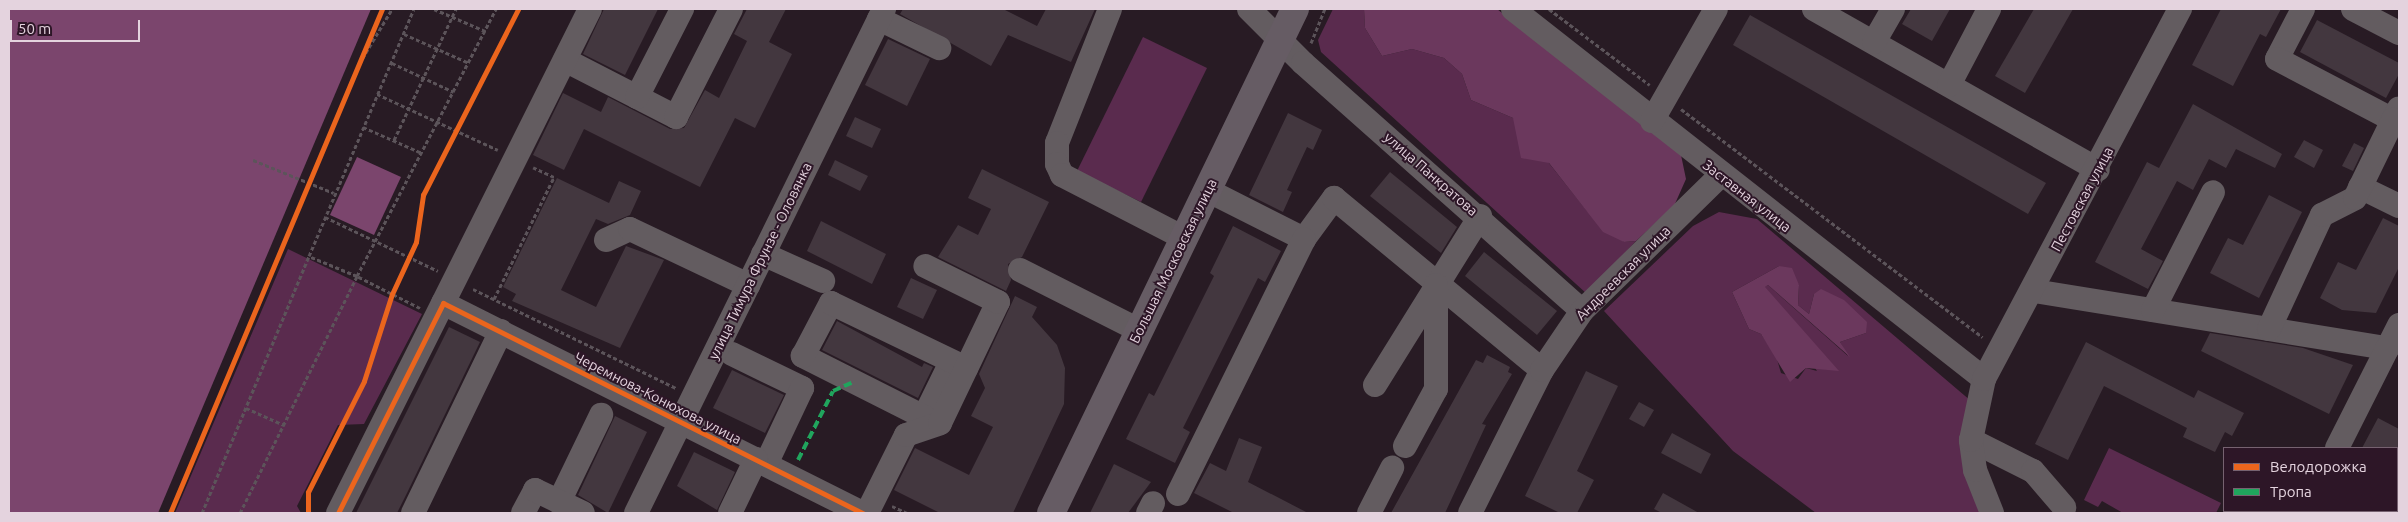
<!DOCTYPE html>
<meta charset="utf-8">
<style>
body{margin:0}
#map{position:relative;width:2408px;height:522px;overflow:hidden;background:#281b24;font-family:Ubuntu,sans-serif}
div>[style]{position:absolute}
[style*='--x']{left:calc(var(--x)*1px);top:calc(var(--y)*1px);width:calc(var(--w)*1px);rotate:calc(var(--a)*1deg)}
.green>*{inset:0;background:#5a2b4e}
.forest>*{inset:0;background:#6b385d}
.water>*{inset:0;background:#7b456d}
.building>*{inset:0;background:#43373f}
.path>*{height:3px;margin-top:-1.5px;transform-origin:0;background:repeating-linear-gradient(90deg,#5c545a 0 4px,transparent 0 6.5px)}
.minor>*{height:24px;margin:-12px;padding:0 12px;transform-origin:12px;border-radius:12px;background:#635c60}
.major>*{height:28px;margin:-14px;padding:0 14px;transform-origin:14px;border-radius:14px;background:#665c64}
.quiet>*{height:4px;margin-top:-2px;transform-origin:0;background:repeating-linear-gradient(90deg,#20a55d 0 8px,transparent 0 12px)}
.cycleway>*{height:5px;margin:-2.5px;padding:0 2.5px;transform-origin:2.5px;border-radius:2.5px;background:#eb651d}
span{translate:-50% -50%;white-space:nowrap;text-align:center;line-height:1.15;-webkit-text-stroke:4px #2d1627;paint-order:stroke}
.street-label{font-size:14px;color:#e4d3de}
.frame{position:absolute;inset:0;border:10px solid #e4d3de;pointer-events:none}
.legend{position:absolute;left:2223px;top:447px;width:175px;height:65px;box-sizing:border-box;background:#2d1627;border:1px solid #766270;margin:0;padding:6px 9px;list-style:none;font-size:15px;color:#e4d3de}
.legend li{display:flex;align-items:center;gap:10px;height:25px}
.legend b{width:25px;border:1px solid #766270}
.scale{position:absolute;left:10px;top:20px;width:130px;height:22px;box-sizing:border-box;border:2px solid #e4d3de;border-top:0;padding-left:6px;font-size:15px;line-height:18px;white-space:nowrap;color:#e4d3de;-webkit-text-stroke:4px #2d1627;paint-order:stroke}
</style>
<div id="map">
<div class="green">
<div style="clip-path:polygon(1333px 9px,1364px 9px,1365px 28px,1382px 56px,1412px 49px,1444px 58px,1462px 74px,1471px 100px,1513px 118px,1587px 211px,1624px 242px,1636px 241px,1587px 294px,1321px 52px,1318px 40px)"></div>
<div style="clip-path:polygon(1143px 37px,1207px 68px,1141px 202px,1077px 171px)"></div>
<div style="clip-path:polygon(evenodd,1719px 212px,1757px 219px,1971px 401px,1984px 513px,1816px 513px,1733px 451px,1604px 311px,1693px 226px,1719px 212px,1779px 266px,1799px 285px,1798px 305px,1809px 314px,1814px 294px,1866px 333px,1840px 342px,1848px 356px,1768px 285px,1764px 287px,1817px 371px,1806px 368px,1798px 379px,1781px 373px,1776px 356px,1761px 334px,1749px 329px,1732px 292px,1779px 266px)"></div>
<div style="clip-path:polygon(288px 249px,422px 314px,364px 424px,338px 425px,297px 506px,301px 513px,175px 513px)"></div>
<div style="clip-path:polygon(2109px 448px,2221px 503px,2216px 513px,2123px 513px,2102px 501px,2098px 507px,2084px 500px)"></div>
</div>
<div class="forest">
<div style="clip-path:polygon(1364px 9px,1497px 9px,1681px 155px,1686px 179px,1674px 206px,1636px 241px,1624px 242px,1603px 232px,1549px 163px,1521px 158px,1513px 118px,1471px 100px,1462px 74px,1444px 58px,1412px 49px,1382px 56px,1365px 28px)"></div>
<div style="clip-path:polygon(1779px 266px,1792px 268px,1799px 285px,1798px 305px,1809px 314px,1814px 294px,1821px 289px,1844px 300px,1867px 322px,1866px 333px,1840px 342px,1850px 357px,1768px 285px,1765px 287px,1839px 371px,1806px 368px,1790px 382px,1761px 334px,1749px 329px,1732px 292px)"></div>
</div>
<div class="water">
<div style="clip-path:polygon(9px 9px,371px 9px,158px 513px,9px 513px)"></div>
<div style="clip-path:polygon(357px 157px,401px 177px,374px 235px,330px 215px)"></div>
</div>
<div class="building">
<div style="clip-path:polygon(604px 9px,658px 9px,625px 75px,583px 54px)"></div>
<div style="clip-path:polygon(747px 9px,786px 9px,769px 42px,792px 54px,755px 128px,735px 118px,700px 187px,584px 129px,564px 170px,533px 155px,563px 93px,601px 112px,608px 97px,670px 129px,684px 128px,705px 90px,719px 98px,747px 41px,734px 34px)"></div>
<div style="clip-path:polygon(903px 9px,1003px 9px,1037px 26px,1046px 9px,1095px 9px,1071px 62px,1008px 35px,991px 66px,900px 14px)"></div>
<div style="clip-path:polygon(1911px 9px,1950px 9px,1932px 41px,1902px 24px)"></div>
<div style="clip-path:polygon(2034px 9px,2073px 9px,2025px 93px,1995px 76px)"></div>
<div style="clip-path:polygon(2221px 9px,2281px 9px,2266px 37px,2260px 34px,2233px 86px,2192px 65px)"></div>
<div style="clip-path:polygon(1750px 15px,2046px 183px,2028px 214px,1733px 45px)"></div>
<div style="clip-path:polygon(2317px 20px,2399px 63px,2399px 74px,2386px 98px,2300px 52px)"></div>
<div style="clip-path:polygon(888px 39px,930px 59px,907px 106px,865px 85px)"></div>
<div style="clip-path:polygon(2193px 104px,2282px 154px,2275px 168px,2236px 149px,2226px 168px,2209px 159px,2193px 190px,2177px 181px,2141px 249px,2163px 261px,2148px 289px,2095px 262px,2147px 162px,2159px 168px)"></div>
<div style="clip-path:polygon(1288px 113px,1322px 130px,1313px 150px,1307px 147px,1287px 190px,1292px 192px,1283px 212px,1249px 195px)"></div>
<div style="clip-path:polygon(855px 117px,881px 129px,872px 148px,846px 136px)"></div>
<div style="clip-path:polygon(2304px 140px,2323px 150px,2314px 168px,2294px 157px)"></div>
<div style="clip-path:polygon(2354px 143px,2364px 148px,2353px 171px,2342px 166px)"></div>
<div style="clip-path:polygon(835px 160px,868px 176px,860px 191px,828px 175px)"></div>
<div style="clip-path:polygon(982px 169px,1049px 202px,1022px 257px,1008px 264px,1011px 280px,1006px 291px,938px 257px,958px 225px,978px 235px,991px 209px,968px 198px)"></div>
<div style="clip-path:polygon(1390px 172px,1457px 227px,1441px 253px,1370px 196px)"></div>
<div style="clip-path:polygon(557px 178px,609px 203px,619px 181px,641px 191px,630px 215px,608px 224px,596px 219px,561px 290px,596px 307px,626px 246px,664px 260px,620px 348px,512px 301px,516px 294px,503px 287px)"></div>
<div style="clip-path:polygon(2269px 195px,2302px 212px,2259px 298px,2210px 273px,2228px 238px,2243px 245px)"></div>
<div style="clip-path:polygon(2383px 218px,2399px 226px,2399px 267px,2376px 313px,2342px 310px,2320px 298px,2338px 262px,2356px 270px)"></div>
<div style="clip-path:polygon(821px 221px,886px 254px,872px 284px,807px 251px)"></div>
<div style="clip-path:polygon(1233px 226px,1281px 251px,1265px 282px,1258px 278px,1183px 428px,1190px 432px,1175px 463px,1126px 439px,1149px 393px,1154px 396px,1214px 276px,1210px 273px)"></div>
<div style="clip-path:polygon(1484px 252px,1557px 311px,1537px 335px,1465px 276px)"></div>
<div style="clip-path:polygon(911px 278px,937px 290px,923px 319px,897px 307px)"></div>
<div style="clip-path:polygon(1015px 296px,1037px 307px,1032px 317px,1057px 345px,1065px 368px,1064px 404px,1013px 513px,940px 513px,894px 490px,915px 448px,969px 475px,993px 427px,971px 416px,985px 388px,979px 374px)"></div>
<div style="clip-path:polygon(837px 321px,922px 367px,924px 363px,933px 367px,918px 398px,822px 350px)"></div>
<div style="clip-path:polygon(449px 327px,480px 342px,407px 493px,397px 513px,356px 513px)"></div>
<div style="clip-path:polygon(2210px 333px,2303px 348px,2353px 365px,2329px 414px,2201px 351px)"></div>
<div style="clip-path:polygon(2086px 342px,2194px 398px,2198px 390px,2244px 413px,2232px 436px,2225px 432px,2215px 452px,2183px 437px,2187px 428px,2104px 386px,2068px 460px,2035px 444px)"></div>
<div style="clip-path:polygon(1487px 355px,1510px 367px,1508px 372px,1512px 374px,1482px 424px,1486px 425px,1445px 513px,1391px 513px,1476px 360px,1483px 363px)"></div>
<div style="clip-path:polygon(732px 370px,784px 395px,765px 433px,713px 408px)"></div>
<div style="clip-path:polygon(1586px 371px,1618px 386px,1577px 471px,1594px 480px,1577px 513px,1560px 513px,1525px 496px)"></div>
<div style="clip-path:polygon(1639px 402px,1654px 410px,1644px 427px,1629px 419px)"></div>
<div style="clip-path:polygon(615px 416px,647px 432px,608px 513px,578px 495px)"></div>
<div style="clip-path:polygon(2378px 418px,2399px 429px,2399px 448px,2362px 448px)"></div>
<div style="clip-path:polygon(1672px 433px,1711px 454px,1701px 474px,1661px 453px)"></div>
<div style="clip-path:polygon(1239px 438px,1262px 447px,1248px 482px,1308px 513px,1234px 513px,1194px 493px,1210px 463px,1226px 471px)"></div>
<div style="clip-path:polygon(694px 452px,735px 472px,717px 510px,677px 486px)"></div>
<div style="clip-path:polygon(1114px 464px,1151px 482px,1128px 513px,1090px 513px)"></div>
<div style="clip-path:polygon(1663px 493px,1699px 513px,1662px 513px,1654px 509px)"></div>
</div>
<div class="path">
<div style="--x:434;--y:9;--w:56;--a:23.3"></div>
<div style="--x:1549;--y:9;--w:126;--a:37"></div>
<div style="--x:404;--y:34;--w:71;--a:24"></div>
<div style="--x:1311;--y:43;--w:37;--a:-68"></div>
<div style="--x:392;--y:63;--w:68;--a:25.1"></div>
<div style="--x:359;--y:64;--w:64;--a:-59"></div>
<div style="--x:377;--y:94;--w:133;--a:24.8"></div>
<div style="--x:1681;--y:109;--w:378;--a:37.1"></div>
<div style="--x:363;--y:127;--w:64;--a:23.8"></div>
<div style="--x:394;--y:140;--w:145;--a:-64.7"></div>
<div style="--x:253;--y:160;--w:87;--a:22.2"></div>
<div style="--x:325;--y:217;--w:125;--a:25.5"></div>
<div style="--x:473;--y:289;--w:226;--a:26"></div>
<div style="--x:494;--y:299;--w:136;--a:-63.8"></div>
<div style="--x:554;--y:177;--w:23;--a:-155"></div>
<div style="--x:420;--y:308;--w:71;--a:-153.1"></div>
<div style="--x:357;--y:276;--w:301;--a:-62.5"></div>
<div style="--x:246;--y:408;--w:42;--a:24.1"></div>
<div style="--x:892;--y:506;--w:17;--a:25"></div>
<div style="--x:202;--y:513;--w:278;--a:-67.4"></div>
<div style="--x:240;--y:513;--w:264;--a:-63.7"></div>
<div style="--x:357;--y:276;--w:52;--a:-157.4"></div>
<div style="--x:309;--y:256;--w:268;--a:-67"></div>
</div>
<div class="minor">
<div style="--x:1110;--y:9;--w:144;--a:111.6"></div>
<div style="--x:1057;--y:143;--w:21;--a:90"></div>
<div style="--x:1057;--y:164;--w:12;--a:66"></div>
<div style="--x:1062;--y:175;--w:137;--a:27.3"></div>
<div style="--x:1249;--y:9;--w:76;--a:45"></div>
<div style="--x:1303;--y:63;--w:373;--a:41.6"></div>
<div style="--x:1513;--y:9;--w:599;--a:38.15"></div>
<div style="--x:1814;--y:9;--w:326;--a:29.5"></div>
<div style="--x:2303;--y:9;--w:56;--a:117.5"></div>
<div style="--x:2277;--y:59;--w:131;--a:27.7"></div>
<div style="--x:2393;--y:120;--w:13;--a:-63"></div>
<div style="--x:2353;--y:9;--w:52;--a:27.6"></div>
<div style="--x:879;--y:19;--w:67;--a:25.8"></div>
<div style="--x:1874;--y:42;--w:38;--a:-60"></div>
<div style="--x:565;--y:60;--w:125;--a:27.2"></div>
<div style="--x:676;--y:117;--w:121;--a:-63"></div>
<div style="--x:1949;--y:85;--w:86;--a:-62.2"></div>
<div style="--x:637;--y:97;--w:99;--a:-62.9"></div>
<div style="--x:1652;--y:121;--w:129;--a:-60.3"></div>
<div style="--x:2360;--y:187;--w:43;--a:26"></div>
<div style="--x:1207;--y:190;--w:109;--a:26.8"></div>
<div style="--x:1304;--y:239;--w:51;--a:-53.8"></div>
<div style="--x:1334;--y:198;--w:270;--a:39.6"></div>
<div style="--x:606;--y:240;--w:26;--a:-25"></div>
<div style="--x:630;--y:229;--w:131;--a:25.4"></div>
<div style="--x:763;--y:254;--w:66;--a:24.2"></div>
<div style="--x:1020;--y:270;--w:133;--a:26.8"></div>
<div style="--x:2034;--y:291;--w:358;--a:9.2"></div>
<div style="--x:443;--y:303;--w:470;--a:26.6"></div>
<div style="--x:2153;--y:310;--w:132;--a:-63"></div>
<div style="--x:2269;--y:329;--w:126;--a:-65.1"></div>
<div style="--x:2322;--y:215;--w:37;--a:-27"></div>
<div style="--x:2355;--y:198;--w:87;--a:-64"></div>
<div style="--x:732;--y:354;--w:78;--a:25.9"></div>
<div style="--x:802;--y:388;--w:84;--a:115.3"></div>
<div style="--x:951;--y:362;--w:61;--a:116.1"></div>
<div style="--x:924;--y:417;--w:136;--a:-153.2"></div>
<div style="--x:803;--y:356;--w:60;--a:-62.2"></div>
<div style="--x:831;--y:303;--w:150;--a:25.7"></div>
<div style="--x:1375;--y:385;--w:199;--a:-58.1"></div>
<div style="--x:1971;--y:440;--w:69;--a:26.6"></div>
<div style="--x:2033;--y:471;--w:48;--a:49.3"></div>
<div style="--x:1405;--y:446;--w:65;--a:-61.5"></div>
<div style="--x:1436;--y:389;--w:104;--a:-90"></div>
<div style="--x:2337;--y:448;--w:138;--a:-63.2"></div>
<div style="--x:1178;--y:494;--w:284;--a:-63.7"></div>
<div style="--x:559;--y:502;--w:97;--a:-64.2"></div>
<div style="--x:338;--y:513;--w:563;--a:-63.43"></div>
<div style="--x:413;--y:513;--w:202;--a:-64.2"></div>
<div style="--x:523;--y:513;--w:26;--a:-62"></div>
<div style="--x:535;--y:490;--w:53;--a:25.6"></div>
<div style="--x:636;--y:513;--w:562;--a:-63.8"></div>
<div style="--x:730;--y:513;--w:60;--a:-64.3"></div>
<div style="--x:867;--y:513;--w:87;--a:-63.4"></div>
<div style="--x:906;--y:435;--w:36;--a:-19"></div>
<div style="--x:940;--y:423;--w:134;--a:-64.4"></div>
<div style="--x:998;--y:302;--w:81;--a:-153.7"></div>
<div style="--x:1148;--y:513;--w:11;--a:-63"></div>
<div style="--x:1369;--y:513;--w:51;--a:-62.9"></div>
<div style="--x:1470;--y:513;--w:160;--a:-63.3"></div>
<div style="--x:1542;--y:370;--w:71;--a:-55.9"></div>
<div style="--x:1582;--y:311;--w:193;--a:-44.4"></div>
<div style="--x:1992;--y:513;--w:46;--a:-111.6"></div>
<div style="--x:1975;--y:470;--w:30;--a:-98"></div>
<div style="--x:1971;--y:440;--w:62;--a:-78"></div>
<div style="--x:1984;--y:379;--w:419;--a:-62.1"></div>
<div style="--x:2304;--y:513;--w:3;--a:-45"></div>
</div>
<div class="major">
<div style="--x:1051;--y:513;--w:560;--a:-64.17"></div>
</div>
<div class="quiet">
<div style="--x:798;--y:460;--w:77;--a:-63.1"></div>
<div style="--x:833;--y:391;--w:22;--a:-24"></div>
</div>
<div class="cycleway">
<div style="--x:170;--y:513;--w:547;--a:-67.19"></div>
<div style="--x:308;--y:513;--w:21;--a:-90"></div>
<div style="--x:308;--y:492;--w:124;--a:-63.2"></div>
<div style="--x:364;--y:381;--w:91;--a:-72.2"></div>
<div style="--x:392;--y:294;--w:57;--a:-65.2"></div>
<div style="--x:416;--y:242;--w:48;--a:-81.5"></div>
<div style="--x:423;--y:195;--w:209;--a:-62.9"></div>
<div style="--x:338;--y:513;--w:235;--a:-63.4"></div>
<div style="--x:443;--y:303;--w:470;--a:26.6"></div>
</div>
<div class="street-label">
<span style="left:1431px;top:174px;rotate:41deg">улица Панкратова</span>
<span style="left:1747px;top:196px;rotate:38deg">Заставная улица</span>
<span style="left:2082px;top:199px;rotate:-62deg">Пестовская улица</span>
<span style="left:760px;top:261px;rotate:-64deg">улица Тимура Фрунзе - Оловянка</span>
<span style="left:1173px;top:261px;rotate:-64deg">Большая Московская улица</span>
<span style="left:1623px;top:273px;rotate:-45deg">Андреевская улица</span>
<span style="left:658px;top:398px;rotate:27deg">Черемнова-Конюхова улица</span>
</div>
<div class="frame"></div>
<ul class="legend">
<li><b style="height:6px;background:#eb651d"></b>Велодорожка</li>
<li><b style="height:6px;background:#20a55d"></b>Тропа</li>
</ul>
<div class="scale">50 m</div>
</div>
